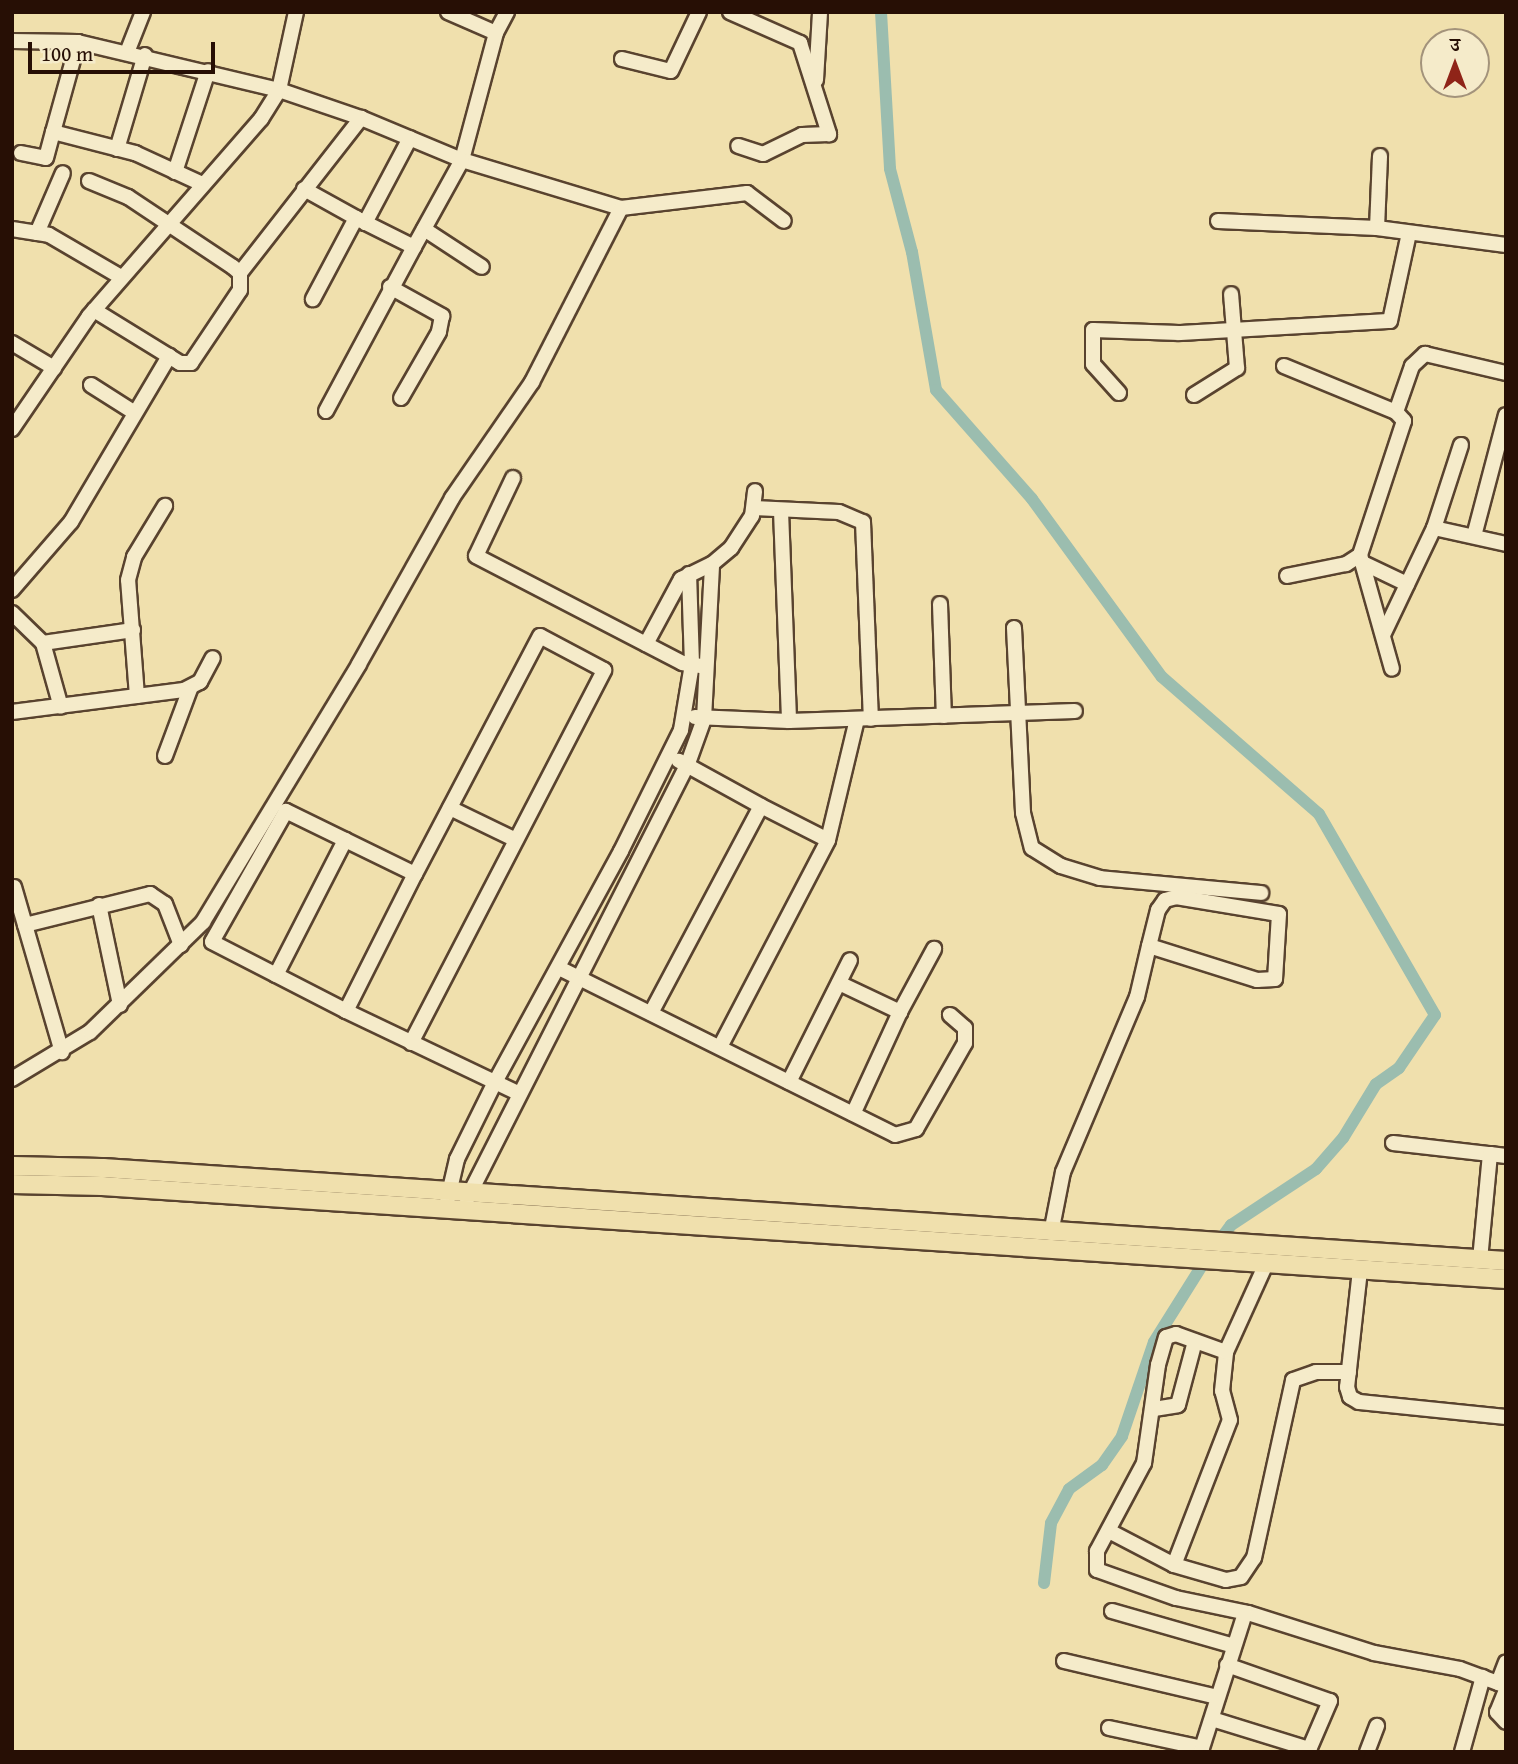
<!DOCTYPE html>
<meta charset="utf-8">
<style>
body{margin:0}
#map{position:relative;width:1518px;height:1764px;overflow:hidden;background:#f0e0ad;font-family:"Gentium Book Plus","Noto Serif Devanagari",serif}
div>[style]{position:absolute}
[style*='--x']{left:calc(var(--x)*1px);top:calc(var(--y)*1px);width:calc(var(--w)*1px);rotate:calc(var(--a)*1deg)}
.canal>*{height:12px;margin:-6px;padding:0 6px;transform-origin:6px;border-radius:6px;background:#9bbdaf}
.roads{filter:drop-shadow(2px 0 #59432f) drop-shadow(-2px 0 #59432f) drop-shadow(0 2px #59432f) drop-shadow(0 -2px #59432f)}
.minor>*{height:14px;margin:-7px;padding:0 7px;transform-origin:7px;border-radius:7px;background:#f5ebca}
.major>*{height:18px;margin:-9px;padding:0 9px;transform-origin:9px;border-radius:9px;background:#f0e0ad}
span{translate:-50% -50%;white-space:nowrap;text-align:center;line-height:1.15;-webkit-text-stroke:6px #f5ebca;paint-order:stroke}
.frame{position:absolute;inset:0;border:14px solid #270f05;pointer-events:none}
.north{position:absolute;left:1420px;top:28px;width:70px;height:70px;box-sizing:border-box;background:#f5ebca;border:2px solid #a3937b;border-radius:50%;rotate:0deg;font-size:19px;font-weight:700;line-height:28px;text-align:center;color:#270f05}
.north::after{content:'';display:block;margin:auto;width:24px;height:32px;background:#8f2418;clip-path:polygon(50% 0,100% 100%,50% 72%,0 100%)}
.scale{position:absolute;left:28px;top:42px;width:187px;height:32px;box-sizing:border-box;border:4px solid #270f05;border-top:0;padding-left:9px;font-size:21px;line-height:24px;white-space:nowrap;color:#270f05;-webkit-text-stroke:5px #f5ebca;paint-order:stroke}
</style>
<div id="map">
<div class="canal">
<div style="--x:881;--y:12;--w:157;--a:86.7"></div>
<div style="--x:890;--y:169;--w:86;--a:75.2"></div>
<div style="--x:912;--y:252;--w:140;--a:80.1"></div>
<div style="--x:936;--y:390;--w:145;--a:48.6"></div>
<div style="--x:1032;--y:499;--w:220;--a:53.9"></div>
<div style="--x:1162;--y:677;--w:208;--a:41.1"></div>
<div style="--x:1319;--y:814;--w:232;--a:60"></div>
<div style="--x:1435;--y:1015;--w:64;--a:124.2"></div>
<div style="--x:1399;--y:1068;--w:28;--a:145"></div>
<div style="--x:1376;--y:1084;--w:63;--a:121.4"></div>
<div style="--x:1343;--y:1138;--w:41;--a:131.1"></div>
<div style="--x:1316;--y:1169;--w:102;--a:146.6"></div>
<div style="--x:1231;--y:1225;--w:14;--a:126"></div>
<div style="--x:1044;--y:1583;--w:60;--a:-83.3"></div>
<div style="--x:1051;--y:1523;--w:38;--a:-62"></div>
<div style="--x:1069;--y:1489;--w:41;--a:-36"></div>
<div style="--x:1102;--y:1465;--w:35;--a:-55"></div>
<div style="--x:1122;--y:1436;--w:99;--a:-71.2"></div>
<div style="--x:1154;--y:1342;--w:89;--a:-57.9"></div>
</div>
<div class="roads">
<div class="minor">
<div style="--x:448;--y:12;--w:52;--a:23.6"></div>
<div style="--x:507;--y:12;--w:24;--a:118"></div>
<div style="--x:496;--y:33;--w:131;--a:105"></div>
<div style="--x:462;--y:160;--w:166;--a:16.8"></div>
<div style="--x:621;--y:208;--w:127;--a:-6.8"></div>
<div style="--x:747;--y:193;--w:46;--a:37.1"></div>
<div style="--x:730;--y:12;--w:77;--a:23.9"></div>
<div style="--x:800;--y:43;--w:96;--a:72.3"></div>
<div style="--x:829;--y:134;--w:27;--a:178"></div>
<div style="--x:802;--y:135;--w:43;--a:154"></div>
<div style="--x:763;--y:154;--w:26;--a:-162"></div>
<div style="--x:12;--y:41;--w:66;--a:0.9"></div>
<div style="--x:128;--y:50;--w:41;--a:-68.5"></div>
<div style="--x:622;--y:59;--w:50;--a:13.8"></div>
<div style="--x:671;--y:71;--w:65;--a:-64.6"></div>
<div style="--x:816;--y:80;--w:68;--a:-86.6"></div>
<div style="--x:361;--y:118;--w:109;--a:22.6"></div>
<div style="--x:462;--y:160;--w:99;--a:118.9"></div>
<div style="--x:117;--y:149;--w:98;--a:-73.4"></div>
<div style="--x:21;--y:153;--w:25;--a:11"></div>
<div style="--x:46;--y:158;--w:27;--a:-75"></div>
<div style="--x:175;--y:172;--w:106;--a:-71.9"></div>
<div style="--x:89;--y:181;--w:42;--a:22.3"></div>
<div style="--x:128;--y:197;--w:126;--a:33.7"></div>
<div style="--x:233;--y:267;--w:9;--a:41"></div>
<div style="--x:240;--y:273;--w:17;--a:90"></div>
<div style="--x:240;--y:290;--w:88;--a:123.9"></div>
<div style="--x:191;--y:363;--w:11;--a:180"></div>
<div style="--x:180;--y:363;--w:101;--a:-148.4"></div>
<div style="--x:304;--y:189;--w:60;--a:29.1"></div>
<div style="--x:356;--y:218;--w:92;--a:118"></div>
<div style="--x:1218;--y:221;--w:159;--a:2.5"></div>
<div style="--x:1377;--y:228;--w:130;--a:7.5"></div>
<div style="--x:365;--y:223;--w:96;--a:-62.1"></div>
<div style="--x:1377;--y:228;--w:72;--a:-87.6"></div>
<div style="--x:12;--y:229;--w:37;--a:9"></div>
<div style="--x:49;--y:235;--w:83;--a:30.3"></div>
<div style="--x:424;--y:229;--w:69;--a:33.2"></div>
<div style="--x:37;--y:233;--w:65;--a:-66.6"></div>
<div style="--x:240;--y:273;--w:197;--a:-52"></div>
<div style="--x:361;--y:118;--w:87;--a:-161.1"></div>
<div style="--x:279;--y:90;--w:80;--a:-77.7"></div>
<div style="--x:390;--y:287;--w:60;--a:29.1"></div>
<div style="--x:442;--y:316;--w:16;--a:101"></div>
<div style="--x:439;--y:332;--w:76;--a:119.9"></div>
<div style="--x:12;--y:343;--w:49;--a:30.8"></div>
<div style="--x:1284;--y:366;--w:121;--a:22.3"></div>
<div style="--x:1396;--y:412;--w:12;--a:48"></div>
<div style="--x:1404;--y:421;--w:141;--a:108.2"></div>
<div style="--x:1360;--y:555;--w:17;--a:147"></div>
<div style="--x:1346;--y:564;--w:60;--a:168.5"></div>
<div style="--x:91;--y:385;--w:52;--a:32.5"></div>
<div style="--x:1119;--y:393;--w:39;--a:-132"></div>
<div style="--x:1093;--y:364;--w:34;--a:-90"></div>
<div style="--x:1093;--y:330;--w:86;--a:2"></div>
<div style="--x:1179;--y:333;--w:211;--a:-3.3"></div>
<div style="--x:1390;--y:321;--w:90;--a:-77.8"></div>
<div style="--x:1194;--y:395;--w:51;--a:-32.1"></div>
<div style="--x:1237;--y:368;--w:74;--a:-94.6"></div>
<div style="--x:326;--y:411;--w:186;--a:-61.8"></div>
<div style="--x:414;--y:247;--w:65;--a:-153.4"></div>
<div style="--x:1396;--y:412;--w:49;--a:-70.8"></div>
<div style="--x:1412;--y:366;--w:18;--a:-43"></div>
<div style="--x:1425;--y:354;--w:83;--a:13.2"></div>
<div style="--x:12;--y:429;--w:137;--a:-55.7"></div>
<div style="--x:89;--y:316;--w:262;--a:-48.9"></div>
<div style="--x:261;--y:119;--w:34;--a:-58"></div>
<div style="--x:279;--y:90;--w:207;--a:-166.6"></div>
<div style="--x:78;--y:42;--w:93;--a:105.5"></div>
<div style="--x:53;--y:132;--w:85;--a:14.4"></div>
<div style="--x:135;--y:153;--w:72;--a:24.8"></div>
<div style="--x:1461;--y:445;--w:87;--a:108"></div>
<div style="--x:1434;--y:528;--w:74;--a:12.5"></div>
<div style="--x:513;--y:478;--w:86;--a:115.4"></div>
<div style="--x:476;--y:556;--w:232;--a:27.4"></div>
<div style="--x:682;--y:663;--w:19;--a:9"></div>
<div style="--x:754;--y:508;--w:85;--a:2.7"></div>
<div style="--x:839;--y:512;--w:26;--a:23"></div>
<div style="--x:863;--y:522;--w:197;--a:87.7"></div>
<div style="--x:781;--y:511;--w:210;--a:87.8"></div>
<div style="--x:1474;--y:536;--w:125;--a:-75.2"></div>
<div style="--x:1360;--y:555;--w:118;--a:74.3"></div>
<div style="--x:1363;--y:563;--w:49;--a:25.5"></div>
<div style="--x:12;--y:590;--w:90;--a:-49.1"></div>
<div style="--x:71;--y:522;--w:193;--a:-59.4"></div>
<div style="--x:940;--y:604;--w:112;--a:88"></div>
<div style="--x:12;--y:613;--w:43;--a:44.1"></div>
<div style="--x:43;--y:643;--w:66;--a:74.3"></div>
<div style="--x:1014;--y:628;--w:185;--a:87.2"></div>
<div style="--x:1023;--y:813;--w:36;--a:76"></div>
<div style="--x:1032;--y:848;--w:34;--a:32"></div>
<div style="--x:1061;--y:866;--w:41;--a:17.1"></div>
<div style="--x:1100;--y:878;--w:162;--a:5.3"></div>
<div style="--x:1383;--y:635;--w:119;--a:-64.5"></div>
<div style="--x:43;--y:643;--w:91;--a:-8.2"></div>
<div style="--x:646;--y:644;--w:74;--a:-61.7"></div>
<div style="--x:681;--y:579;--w:34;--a:-26"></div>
<div style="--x:712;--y:564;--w:25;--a:-40"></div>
<div style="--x:731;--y:548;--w:38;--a:-57"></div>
<div style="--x:752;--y:516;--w:25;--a:-83"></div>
<div style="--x:137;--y:696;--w:116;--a:-94.4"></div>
<div style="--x:128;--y:580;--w:24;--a:-75"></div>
<div style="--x:134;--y:557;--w:60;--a:-58.7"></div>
<div style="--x:12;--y:712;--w:173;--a:-7.3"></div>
<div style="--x:184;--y:690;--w:18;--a:-27"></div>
<div style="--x:200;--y:682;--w:27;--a:-62"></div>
<div style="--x:695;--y:717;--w:94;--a:2.4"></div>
<div style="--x:789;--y:721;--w:286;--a:-2"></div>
<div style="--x:165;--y:756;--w:72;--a:-69.5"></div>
<div style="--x:761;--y:806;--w:75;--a:26.9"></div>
<div style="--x:828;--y:840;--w:124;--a:-76.5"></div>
<div style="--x:450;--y:808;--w:71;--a:25.8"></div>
<div style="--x:14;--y:887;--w:172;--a:73.8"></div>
<div style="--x:99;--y:905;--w:102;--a:78.1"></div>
<div style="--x:25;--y:925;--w:129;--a:-13.9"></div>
<div style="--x:150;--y:894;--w:18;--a:34"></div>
<div style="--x:165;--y:904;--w:44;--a:68.7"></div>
<div style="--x:559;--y:968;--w:375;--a:26.4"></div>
<div style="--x:895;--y:1135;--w:22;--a:-16"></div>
<div style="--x:916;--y:1129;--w:99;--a:-60.3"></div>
<div style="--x:965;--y:1043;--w:15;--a:-90"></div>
<div style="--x:965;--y:1028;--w:20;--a:-139"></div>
<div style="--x:276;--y:975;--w:152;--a:-62.9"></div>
<div style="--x:839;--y:983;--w:68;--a:25.4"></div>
<div style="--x:900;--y:1012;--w:112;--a:114.7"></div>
<div style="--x:346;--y:1011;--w:153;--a:-63.3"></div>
<div style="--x:415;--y:874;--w:144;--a:-154"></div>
<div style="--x:286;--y:811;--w:150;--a:119.5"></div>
<div style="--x:212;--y:942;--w:151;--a:27.2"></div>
<div style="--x:346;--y:1011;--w:191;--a:25.5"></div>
<div style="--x:900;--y:1012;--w:72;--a:-61.6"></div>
<div style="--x:651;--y:1013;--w:234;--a:-62"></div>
<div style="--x:761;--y:806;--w:94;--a:-151.2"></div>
<div style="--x:411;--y:1043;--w:420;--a:-62.6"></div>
<div style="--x:604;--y:670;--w:72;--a:-152"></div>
<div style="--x:540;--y:636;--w:269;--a:117.7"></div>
<div style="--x:720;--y:1047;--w:233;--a:-62.4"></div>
<div style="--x:12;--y:1079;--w:91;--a:-31.1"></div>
<div style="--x:90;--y:1032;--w:158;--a:-44.2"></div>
<div style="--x:203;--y:922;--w:301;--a:-58.8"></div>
<div style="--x:359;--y:664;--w:190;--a:-60.7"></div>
<div style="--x:452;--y:498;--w:141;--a:-55.4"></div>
<div style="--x:532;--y:382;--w:195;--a:-62.9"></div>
<div style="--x:789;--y:1082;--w:136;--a:-63.4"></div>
<div style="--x:1393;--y:1143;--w:98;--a:6.5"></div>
<div style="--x:1490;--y:1154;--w:105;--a:95.4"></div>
<div style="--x:1490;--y:1154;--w:16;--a:7"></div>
<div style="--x:467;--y:1199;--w:486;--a:-63.1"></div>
<div style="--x:687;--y:766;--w:50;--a:-70.1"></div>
<div style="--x:704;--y:719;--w:155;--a:-87"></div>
<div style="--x:447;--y:1202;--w:44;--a:-76.9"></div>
<div style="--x:457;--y:1159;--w:84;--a:-63.7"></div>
<div style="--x:494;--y:1084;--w:265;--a:-61.4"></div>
<div style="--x:621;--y:851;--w:135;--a:-63.6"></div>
<div style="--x:681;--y:730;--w:67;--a:-80.5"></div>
<div style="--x:692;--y:664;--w:90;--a:-91.9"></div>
<div style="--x:1051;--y:1233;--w:62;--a:-78.9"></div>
<div style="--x:1063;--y:1172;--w:190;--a:-67.1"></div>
<div style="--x:1137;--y:997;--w:52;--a:-76.8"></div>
<div style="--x:1149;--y:946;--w:37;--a:-76"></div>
<div style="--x:1158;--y:910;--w:12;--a:-55"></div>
<div style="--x:1165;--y:900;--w:11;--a:-15"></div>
<div style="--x:1176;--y:897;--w:104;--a:9.4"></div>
<div style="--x:1279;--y:914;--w:65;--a:93.5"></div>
<div style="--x:1275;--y:979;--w:18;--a:177"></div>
<div style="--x:1257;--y:980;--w:113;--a:-162.5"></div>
<div style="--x:1360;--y:1270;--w:118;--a:96.3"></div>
<div style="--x:1347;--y:1387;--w:10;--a:73"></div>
<div style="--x:1350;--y:1397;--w:10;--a:29"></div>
<div style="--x:1359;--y:1402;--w:148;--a:5.8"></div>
<div style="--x:1226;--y:1352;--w:53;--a:-160.2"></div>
<div style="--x:1176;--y:1334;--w:10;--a:163"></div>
<div style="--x:1166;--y:1337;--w:29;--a:106"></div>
<div style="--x:1158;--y:1365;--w:99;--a:98.1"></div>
<div style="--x:1144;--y:1463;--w:100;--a:118.1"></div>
<div style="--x:1097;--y:1551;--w:19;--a:90"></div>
<div style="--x:1097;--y:1570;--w:84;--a:19.5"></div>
<div style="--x:1176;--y:1598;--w:74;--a:11.8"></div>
<div style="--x:1248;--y:1613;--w:132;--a:17.6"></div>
<div style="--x:1374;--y:1653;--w:87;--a:10.5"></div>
<div style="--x:1460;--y:1669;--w:49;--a:20.3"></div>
<div style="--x:1154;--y:1409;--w:24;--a:-9"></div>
<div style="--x:1178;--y:1405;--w:66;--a:-75.1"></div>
<div style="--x:1109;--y:1531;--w:73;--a:27.6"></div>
<div style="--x:1174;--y:1565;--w:54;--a:16.1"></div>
<div style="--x:1226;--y:1580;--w:15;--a:-11"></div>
<div style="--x:1241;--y:1577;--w:23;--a:-56"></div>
<div style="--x:1254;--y:1558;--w:182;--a:-77.6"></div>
<div style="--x:1293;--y:1380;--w:24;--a:-19"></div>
<div style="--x:1316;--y:1372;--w:33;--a:0"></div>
<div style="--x:1174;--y:1565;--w:155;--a:-68.9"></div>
<div style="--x:1230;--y:1420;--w:30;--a:-105"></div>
<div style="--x:1222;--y:1391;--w:39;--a:-84"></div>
<div style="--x:1226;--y:1352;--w:97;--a:-65.6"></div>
<div style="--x:1112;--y:1611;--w:127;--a:16"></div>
<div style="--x:1064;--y:1661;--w:157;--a:13.2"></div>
<div style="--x:1227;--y:1665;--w:109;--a:19.3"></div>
<div style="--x:1330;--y:1701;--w:56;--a:113.3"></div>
<div style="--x:1498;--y:1683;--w:22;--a:-69"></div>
<div style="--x:1506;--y:1690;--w:24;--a:112"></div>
<div style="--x:1497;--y:1712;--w:13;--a:48"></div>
<div style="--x:1212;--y:1719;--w:102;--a:17.2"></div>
<div style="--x:1109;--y:1728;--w:95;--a:12.1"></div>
<div style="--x:1202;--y:1748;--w:142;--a:-72.3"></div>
<div style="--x:1367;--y:1752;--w:28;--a:-69"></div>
<div style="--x:1462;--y:1752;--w:78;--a:-74.4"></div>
</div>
<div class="major">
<div style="--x:12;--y:1166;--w:91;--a:1.3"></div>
<div style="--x:103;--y:1168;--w:1406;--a:3.79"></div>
<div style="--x:12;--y:1184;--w:90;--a:1.3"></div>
<div style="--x:102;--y:1186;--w:1407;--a:3.79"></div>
</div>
</div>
<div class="frame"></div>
<div class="north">उ</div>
<div class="scale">100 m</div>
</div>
